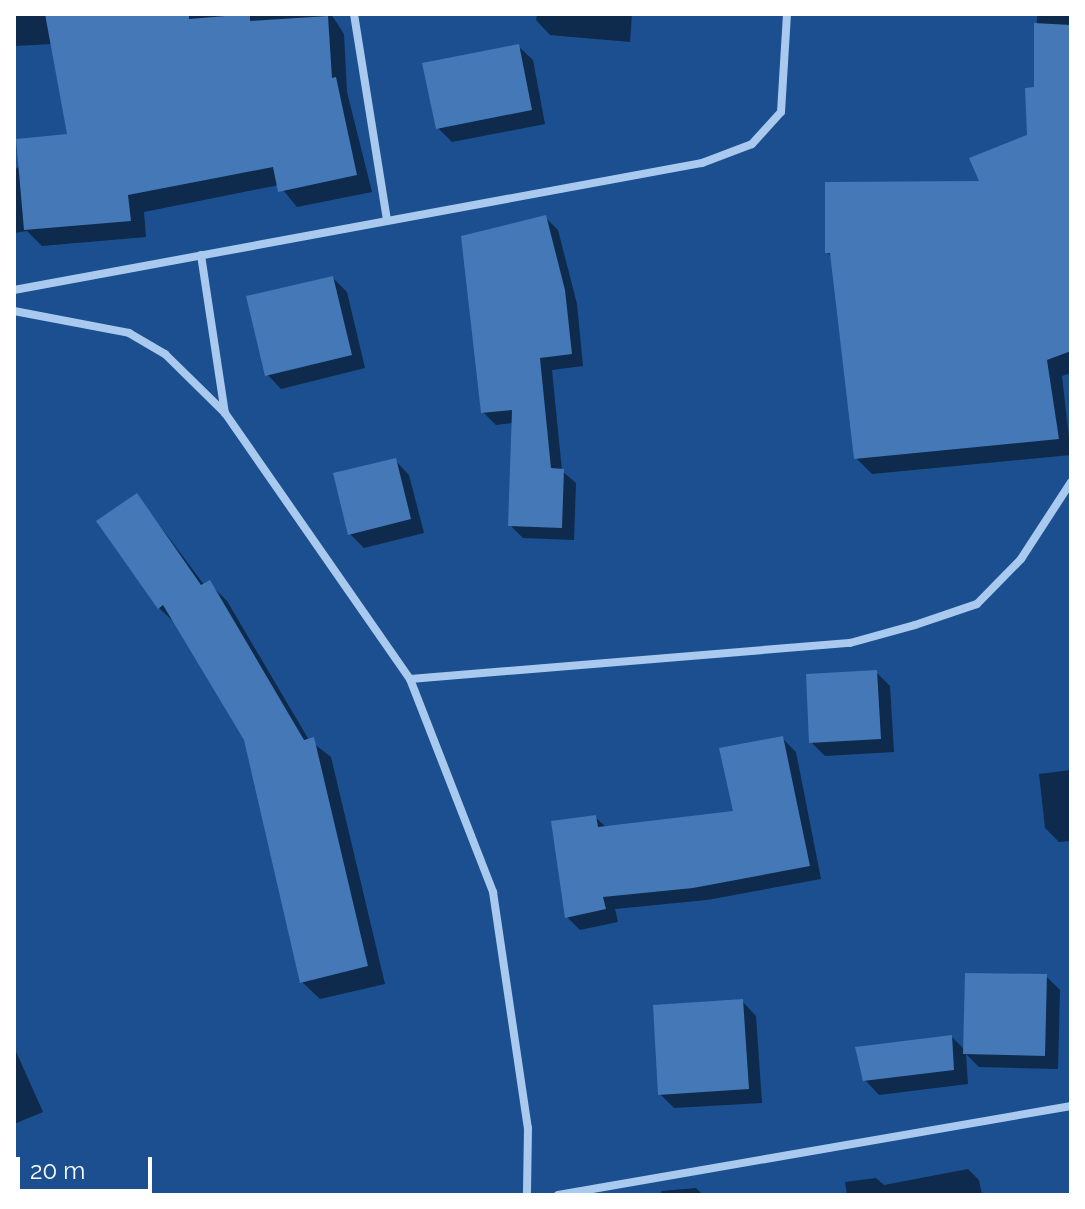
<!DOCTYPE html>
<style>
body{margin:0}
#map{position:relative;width:1085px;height:1209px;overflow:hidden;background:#1b4f8f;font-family:Raleway,sans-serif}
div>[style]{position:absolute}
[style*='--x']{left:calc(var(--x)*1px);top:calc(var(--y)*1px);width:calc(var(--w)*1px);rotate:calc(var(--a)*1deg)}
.shadow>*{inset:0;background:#0007}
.building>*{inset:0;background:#4478b7}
.minor>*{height:8px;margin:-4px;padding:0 4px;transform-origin:4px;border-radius:4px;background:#a9c9ee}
span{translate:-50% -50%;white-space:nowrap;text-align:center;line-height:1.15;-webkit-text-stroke:7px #1b4f8f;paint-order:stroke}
.frame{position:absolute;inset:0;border:16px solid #fff;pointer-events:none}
.scale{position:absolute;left:16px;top:1157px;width:136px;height:36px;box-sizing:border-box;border:4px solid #fff;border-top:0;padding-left:10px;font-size:24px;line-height:28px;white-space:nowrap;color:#fff;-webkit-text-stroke:6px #1b4f8f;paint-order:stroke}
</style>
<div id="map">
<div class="shadow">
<div style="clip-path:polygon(14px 14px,331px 14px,344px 34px,347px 92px,372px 192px,297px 207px,279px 185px,144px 212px,146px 237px,42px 246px,27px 231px,14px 233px,14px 170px,70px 136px,53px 44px,14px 46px)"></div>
<div style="clip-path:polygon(537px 14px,632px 14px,630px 42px,550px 35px,536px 20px)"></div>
<div style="clip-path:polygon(1037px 14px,1071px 14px,1071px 373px,1062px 376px,1071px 455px,872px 474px,856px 458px,833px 258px,827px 252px,982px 183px,1029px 136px,1036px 89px)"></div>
<div style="clip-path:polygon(518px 46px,533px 60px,545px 124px,452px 142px,438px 128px)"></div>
<div style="clip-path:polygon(545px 217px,558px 230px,577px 304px,583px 366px,552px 370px,562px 471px,576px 483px,574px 540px,523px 538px,510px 525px,513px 423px,496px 425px,483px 412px)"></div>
<div style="clip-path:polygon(333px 278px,347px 292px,365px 368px,281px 389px,267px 374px)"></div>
<div style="clip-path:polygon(395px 460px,409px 475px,424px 533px,364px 548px,350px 534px)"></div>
<div style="clip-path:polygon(137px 495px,205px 586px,209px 583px,227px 601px,309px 740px,331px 757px,385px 984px,320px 999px,302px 982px,245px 739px,177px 625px,159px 608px)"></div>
<div style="clip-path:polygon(876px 672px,890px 686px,894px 752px,825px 756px,811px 742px)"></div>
<div style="clip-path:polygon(783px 739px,796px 752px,821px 879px,707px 900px,615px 909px,618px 922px,580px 930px,567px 917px,595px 817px,607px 828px,736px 813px)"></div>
<div style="clip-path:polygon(1071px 770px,1071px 841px,1059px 842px,1045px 828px,1039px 774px)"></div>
<div style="clip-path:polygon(1046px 976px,1060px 990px,1058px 1069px,979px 1067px,966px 1054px,968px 1084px,879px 1095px,865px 1080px,952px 1037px,965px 1050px)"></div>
<div style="clip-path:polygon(742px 1001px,756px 1016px,762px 1103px,674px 1108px,660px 1094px)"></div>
<div style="clip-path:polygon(14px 1047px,43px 1112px,14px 1124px)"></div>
<div style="clip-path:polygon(968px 1169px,979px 1180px,982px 1195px,847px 1195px,845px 1182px,876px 1178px,884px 1185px)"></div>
<div style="clip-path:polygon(696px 1188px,703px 1195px,662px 1195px,661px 1191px)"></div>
</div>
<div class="building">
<div style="clip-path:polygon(45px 14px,189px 14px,189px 19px,250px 14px,250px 21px,328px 16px,332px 78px,336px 77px,357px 175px,278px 192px,273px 167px,128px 195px,131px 221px,24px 230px,16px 139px,67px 134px)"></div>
<div style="clip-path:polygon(1034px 23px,1071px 25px,1071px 351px,1047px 360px,1059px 439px,854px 459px,830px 253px,825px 253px,825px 182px,979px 181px,969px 158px,1027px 135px,1025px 88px,1034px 87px)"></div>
<div style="clip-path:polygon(519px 44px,532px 110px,436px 129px,422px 63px)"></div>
<div style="clip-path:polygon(546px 215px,565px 290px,572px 354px,540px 358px,551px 468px,564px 469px,562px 528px,508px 526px,512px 410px,481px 413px,461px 236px)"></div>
<div style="clip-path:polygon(333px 276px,352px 355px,265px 376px,246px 296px)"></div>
<div style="clip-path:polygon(396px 458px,411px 519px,348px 535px,333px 473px)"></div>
<div style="clip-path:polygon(137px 493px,201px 585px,210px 580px,304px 740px,314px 737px,368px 966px,300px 983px,244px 740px,163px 605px,158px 609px,96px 521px)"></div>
<div style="clip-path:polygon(877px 670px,881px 739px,809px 743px,806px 674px)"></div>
<div style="clip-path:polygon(783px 736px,810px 866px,693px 888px,603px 897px,606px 909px,565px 918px,551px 821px,596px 815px,598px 827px,733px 811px,719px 748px)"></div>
<div style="clip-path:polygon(965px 973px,1047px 974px,1045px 1056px,963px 1054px)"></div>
<div style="clip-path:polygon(743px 999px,749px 1089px,658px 1095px,653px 1005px)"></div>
<div style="clip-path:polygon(952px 1035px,954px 1070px,863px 1081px,855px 1047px)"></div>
</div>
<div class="minor">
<div style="--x:354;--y:14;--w:209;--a:80.9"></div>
<div style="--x:201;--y:255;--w:160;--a:81.4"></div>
<div style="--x:14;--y:290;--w:700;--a:-10.46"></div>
<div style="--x:702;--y:163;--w:53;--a:-20.8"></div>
<div style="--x:752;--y:144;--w:43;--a:-47.8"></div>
<div style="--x:781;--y:112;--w:98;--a:-86.5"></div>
<div style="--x:14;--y:311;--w:117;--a:10.8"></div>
<div style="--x:129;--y:333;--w:42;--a:30.3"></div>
<div style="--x:165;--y:354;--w:84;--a:44.5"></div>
<div style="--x:225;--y:413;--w:324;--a:55.2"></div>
<div style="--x:410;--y:679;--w:229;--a:68.7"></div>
<div style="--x:493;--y:892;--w:239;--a:81.6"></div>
<div style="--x:528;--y:1128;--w:67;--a:90.9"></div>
<div style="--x:410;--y:679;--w:441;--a:-4.7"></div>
<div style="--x:850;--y:643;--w:67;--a:-15.5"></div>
<div style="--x:915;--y:625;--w:65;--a:-18.7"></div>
<div style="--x:977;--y:604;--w:63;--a:-45.6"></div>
<div style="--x:1021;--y:559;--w:92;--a:-57"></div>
<div style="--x:558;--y:1195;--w:521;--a:-9.84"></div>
</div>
<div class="frame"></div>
<div class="scale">20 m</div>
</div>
